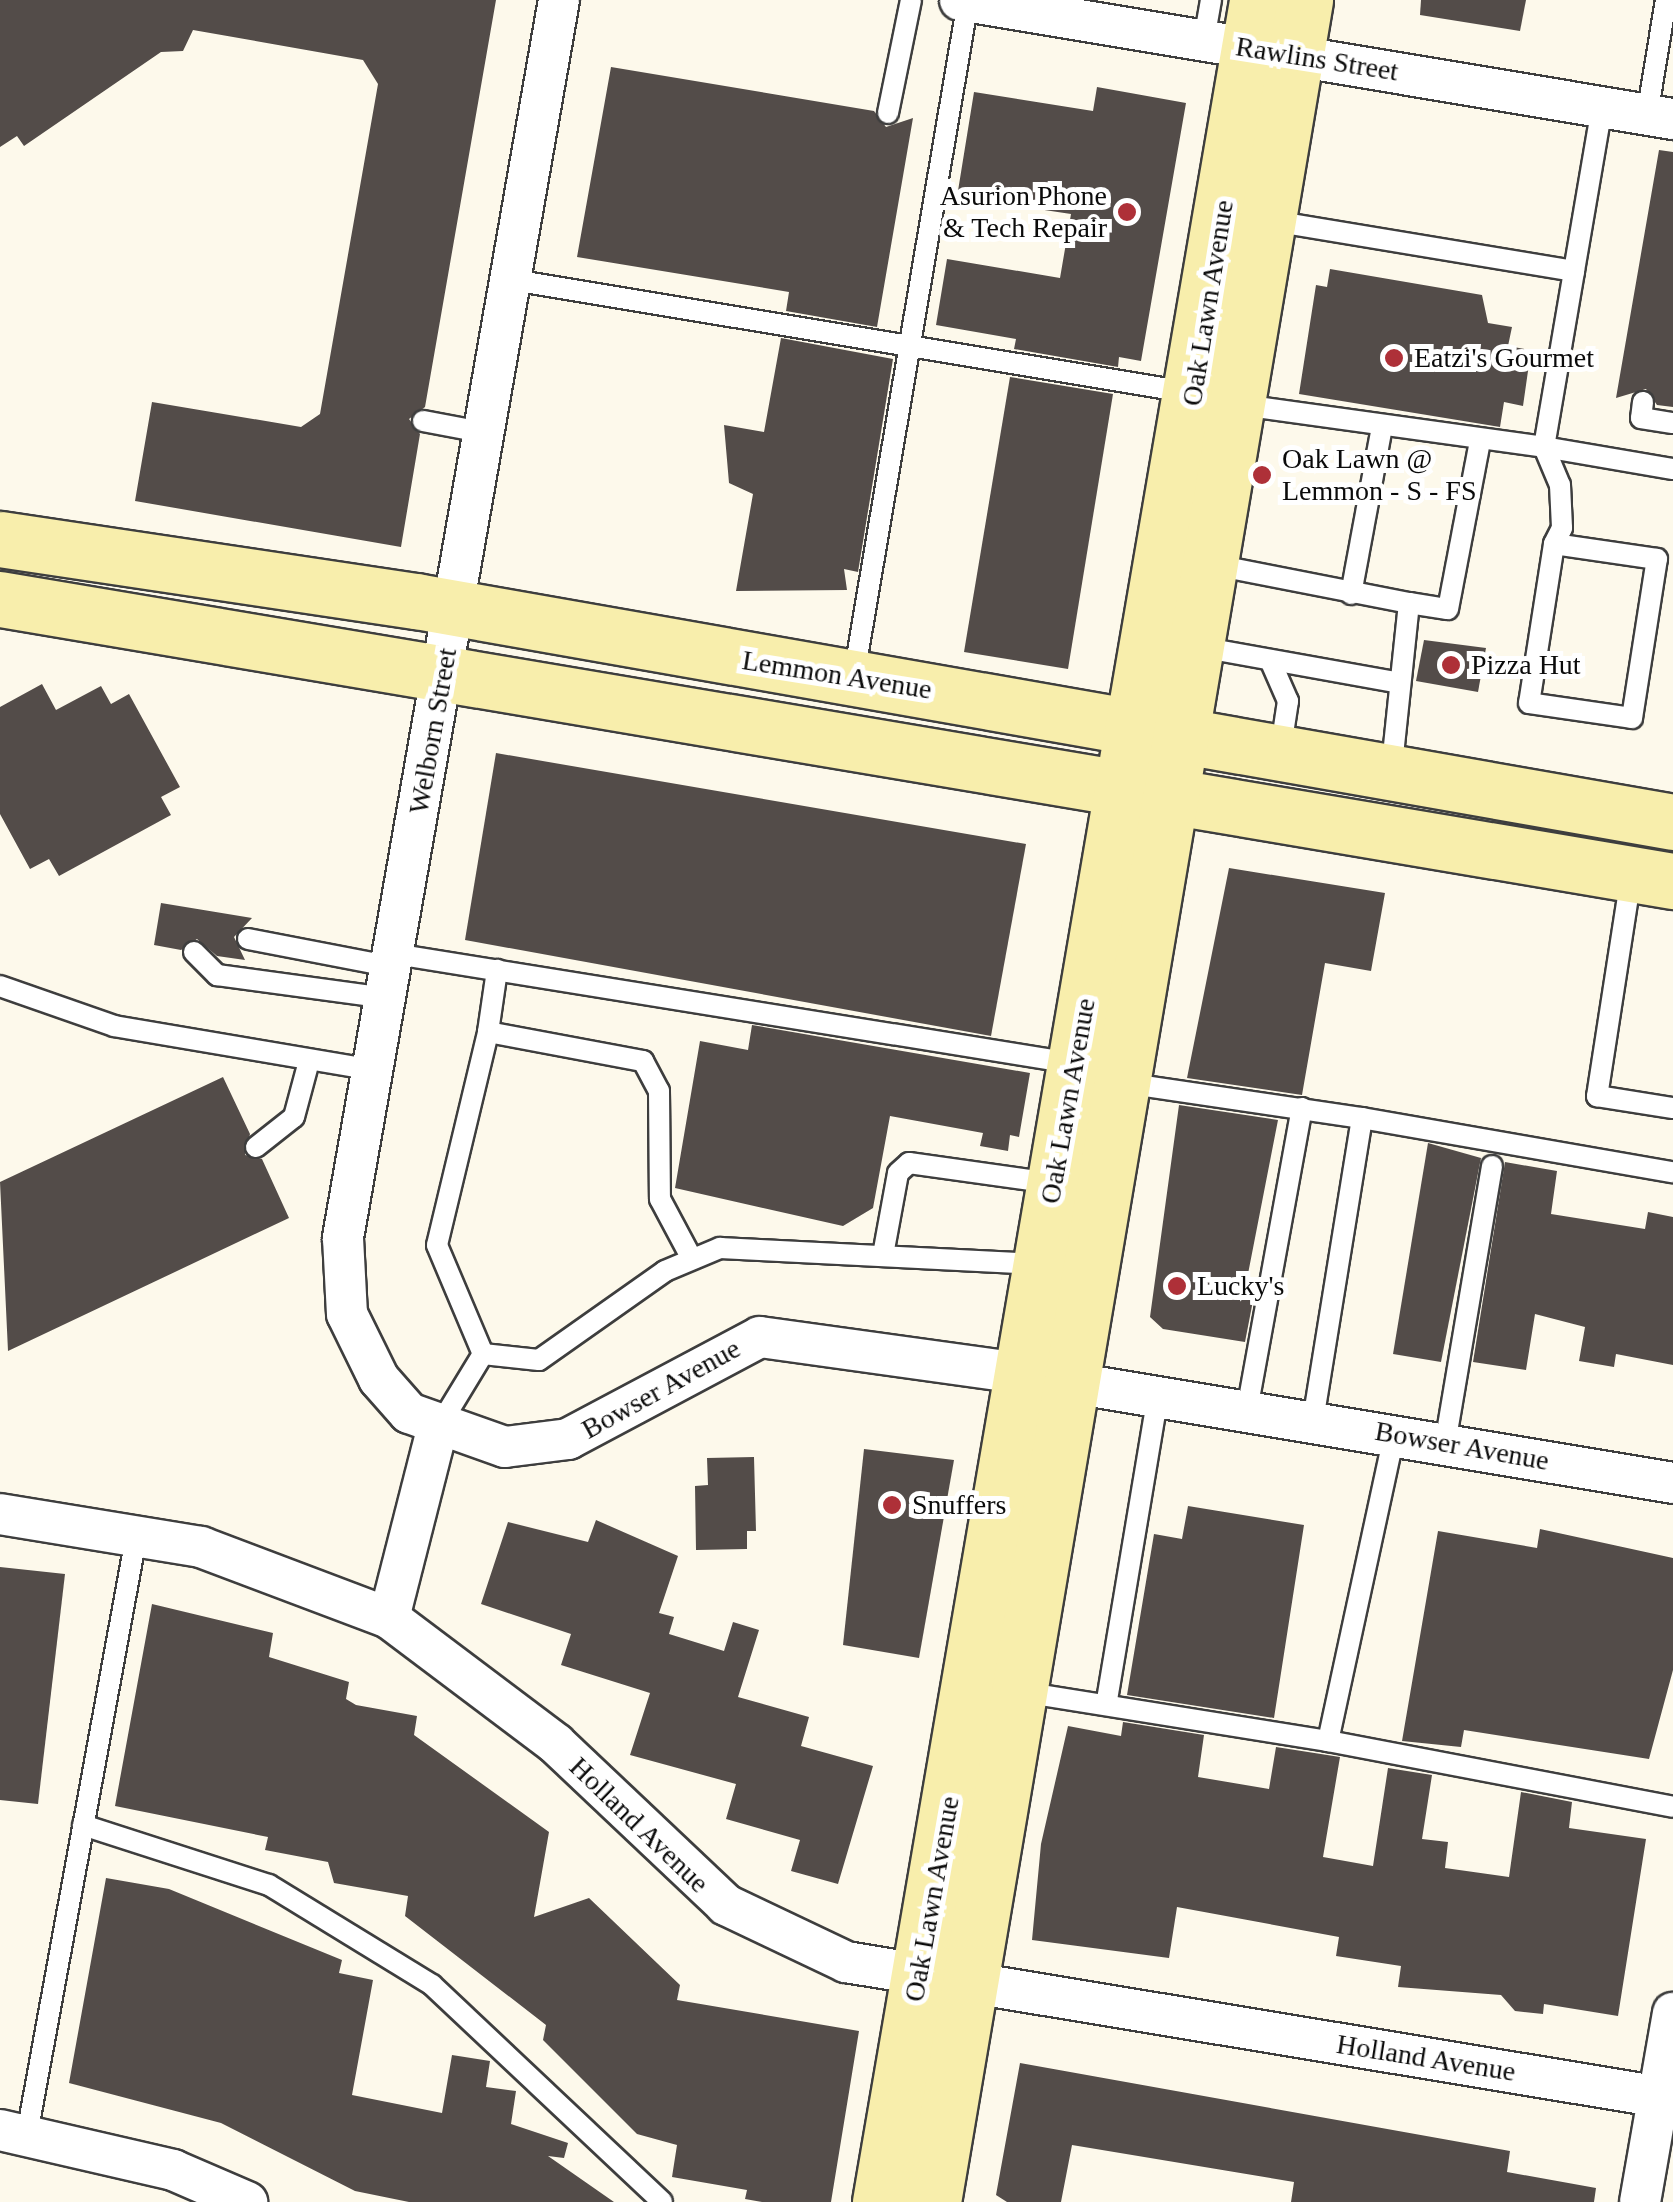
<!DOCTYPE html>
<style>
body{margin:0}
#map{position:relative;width:1673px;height:2202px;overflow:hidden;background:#fdf9eb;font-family:"Times New Roman",serif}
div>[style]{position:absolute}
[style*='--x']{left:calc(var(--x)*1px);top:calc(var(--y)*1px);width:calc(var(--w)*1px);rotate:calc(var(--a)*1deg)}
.building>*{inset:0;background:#534c49}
.roads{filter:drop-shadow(2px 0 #3e3e3e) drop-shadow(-2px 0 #3e3e3e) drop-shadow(0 2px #3e3e3e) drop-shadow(0 -2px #3e3e3e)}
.service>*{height:20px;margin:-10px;padding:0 10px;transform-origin:10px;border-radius:10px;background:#fff}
.minor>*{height:40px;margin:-20px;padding:0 20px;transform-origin:20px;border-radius:20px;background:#fff}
.secondary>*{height:55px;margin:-27.5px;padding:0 27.5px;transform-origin:27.5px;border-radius:27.5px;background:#f8eeac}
.dots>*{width:28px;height:28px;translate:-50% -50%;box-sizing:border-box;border:5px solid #fff;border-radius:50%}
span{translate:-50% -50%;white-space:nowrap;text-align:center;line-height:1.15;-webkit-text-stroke:10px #fff;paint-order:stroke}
.street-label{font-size:28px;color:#0b0b0b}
.poi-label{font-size:28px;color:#0b0b0b}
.right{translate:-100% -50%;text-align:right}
.left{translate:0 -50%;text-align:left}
</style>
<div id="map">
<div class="building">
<div style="clip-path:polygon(0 0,496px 0,425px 407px,409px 419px,420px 434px,401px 547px,135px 501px,152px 402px,301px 427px,320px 414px,378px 84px,363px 60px,193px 30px,183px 51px,161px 52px,24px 146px,17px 136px,0 147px)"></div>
<div style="clip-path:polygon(1421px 0,1526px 0,1520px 31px,1420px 15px)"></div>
<div style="clip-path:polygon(611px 67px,874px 111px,886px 127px,913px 118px,877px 327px,786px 311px,789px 292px,577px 257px)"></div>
<div style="clip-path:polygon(1097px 87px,1186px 103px,1141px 361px,1119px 357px,1118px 367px,1014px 349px,1016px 339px,936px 325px,947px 259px,1060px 278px,1071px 214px,957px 197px,974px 92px,1093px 111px)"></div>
<div style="clip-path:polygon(1659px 150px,1673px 152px,1673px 407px,1657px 405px,1646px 389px,1616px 398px)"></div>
<div style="clip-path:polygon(1330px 269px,1482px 295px,1488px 323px,1512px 327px,1508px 346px,1531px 350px,1523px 406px,1504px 402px,1500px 427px,1299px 394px,1316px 285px,1327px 287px)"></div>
<div style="clip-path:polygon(781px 338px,893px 359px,858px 572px,844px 569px,847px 590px,736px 591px,753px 494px,729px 483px,724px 425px,764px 432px)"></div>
<div style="clip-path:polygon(1010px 377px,1113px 394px,1068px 669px,964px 652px)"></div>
<div style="clip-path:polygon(1424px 640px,1486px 648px,1478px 692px,1416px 681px)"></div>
<div style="clip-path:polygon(42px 684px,56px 710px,101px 686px,111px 704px,129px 694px,180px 787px,161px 797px,171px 815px,59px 876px,49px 859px,30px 869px,0 814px,0 707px)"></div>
<div style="clip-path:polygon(496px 753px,1026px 844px,991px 1036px,465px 940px)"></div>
<div style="clip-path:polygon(1229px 868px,1385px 893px,1371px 971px,1325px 963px,1302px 1095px,1187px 1078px)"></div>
<div style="clip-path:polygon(161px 903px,252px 918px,234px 937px,245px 960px,217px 956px,197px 939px,181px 950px,154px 945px)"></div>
<div style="clip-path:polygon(752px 1025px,1030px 1073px,1019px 1137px,1010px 1135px,1008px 1151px,980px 1146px,983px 1133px,890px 1116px,873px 1208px,843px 1226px,675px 1188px,700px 1041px,748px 1050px)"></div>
<div style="clip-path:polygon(223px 1077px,250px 1134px,245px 1155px,262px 1159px,289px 1218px,8px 1351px,0 1182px)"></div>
<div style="clip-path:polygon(1179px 1105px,1278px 1120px,1247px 1279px,1257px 1280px,1245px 1342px,1163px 1329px,1150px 1317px)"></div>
<div style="clip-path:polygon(1428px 1143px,1481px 1158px,1441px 1362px,1393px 1354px)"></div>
<div style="clip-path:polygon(1505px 1162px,1557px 1171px,1551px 1214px,1645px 1229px,1648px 1212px,1673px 1217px,1673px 1365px,1616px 1354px,1614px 1367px,1579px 1361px,1585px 1327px,1535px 1314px,1526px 1370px,1473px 1362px)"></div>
<div style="clip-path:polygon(864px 1449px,954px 1460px,919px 1658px,843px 1645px)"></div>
<div style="clip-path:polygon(754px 1457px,756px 1531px,747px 1531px,747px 1549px,696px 1550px,695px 1486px,708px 1485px,707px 1458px)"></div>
<div style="clip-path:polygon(1188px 1506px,1304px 1525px,1274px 1718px,1127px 1695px,1154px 1534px,1182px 1539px)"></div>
<div style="clip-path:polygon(596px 1520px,678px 1556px,659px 1613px,674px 1617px,669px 1634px,724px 1651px,733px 1622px,759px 1630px,738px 1697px,809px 1717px,801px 1746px,873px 1766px,838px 1884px,791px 1871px,800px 1840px,726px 1819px,736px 1784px,630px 1755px,650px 1693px,561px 1665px,571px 1634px,481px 1604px,508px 1522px,588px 1542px)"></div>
<div style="clip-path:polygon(1540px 1529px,1673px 1558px,1673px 1670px,1649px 1759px,1464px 1730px,1461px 1747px,1402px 1741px,1438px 1531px,1537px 1548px)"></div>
<div style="clip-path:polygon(0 1567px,65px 1574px,38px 1804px,0 1800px)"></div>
<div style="clip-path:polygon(152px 1604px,273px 1633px,269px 1657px,349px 1682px,346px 1699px,356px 1705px,417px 1716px,414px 1735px,549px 1832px,534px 1917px,589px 1898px,680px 1985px,677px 2000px,859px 2031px,831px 2202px,762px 2202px,745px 2199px,747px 2190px,672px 2177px,677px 2145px,637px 2134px,543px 2040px,546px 2025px,405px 1916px,408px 1896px,334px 1883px,328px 1862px,265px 1850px,268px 1837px,115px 1806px)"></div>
<div style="clip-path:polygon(1123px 1722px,1204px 1735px,1198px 1777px,1269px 1789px,1276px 1747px,1340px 1757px,1323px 1857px,1373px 1866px,1388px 1768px,1432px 1775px,1422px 1839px,1448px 1842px,1445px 1868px,1509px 1877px,1521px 1792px,1572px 1802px,1569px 1828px,1646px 1839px,1618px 2016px,1544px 2004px,1543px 2014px,1515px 2011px,1501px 1995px,1398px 1987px,1401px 1966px,1336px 1956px,1339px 1937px,1177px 1907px,1169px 1958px,1032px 1940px,1041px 1844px,1068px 1726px,1121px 1736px)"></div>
<div style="clip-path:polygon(106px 1878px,169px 1889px,342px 1960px,339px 1973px,373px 1980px,352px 2095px,442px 2113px,452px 2055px,490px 2061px,486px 2087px,516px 2091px,511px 2124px,568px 2143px,564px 2158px,548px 2156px,614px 2202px,409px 2202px,355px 2191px,221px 2123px,69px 2083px)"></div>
<div style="clip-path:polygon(1020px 2063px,1510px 2151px,1507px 2172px,1596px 2188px,1594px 2202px,1291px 2202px,1294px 2182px,1072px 2145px,1061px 2202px,1007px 2202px,996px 2195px)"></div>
</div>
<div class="roads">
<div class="service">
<div style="--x:1204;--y:40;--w:41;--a:-80.1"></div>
<div style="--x:888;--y:113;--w:115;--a:-78.5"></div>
<div style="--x:1647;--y:115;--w:117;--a:-80.6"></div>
<div style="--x:1574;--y:271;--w:166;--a:-80.3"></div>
<div style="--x:513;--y:280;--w:682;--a:9.45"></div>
<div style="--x:1643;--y:402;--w:16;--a:97"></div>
<div style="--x:1641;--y:418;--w:32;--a:9"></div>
<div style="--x:1242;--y:405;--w:305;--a:7.9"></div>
<div style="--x:1544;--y:447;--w:179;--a:-80.3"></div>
<div style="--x:1574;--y:271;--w:307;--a:-170.6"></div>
<div style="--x:423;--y:421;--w:65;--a:10.6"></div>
<div style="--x:1544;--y:447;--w:41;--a:67.2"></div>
<div style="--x:1560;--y:485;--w:43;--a:87.3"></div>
<div style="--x:1562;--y:528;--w:18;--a:117"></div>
<div style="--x:1554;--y:544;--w:161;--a:98.9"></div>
<div style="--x:1529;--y:703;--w:104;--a:8.3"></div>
<div style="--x:1632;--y:718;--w:161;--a:-81.1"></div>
<div style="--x:1657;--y:559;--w:104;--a:-171.7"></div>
<div style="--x:1544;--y:447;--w:131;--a:9.7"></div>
<div style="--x:1215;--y:565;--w:198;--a:11.1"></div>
<div style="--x:1409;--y:603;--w:171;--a:96"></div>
<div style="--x:1351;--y:594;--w:170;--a:-79.5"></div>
<div style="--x:1409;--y:603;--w:39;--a:9"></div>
<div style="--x:1448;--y:609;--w:171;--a:-79.2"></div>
<div style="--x:1200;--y:647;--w:203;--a:10.2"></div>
<div style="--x:1270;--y:660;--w:45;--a:66.3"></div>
<div style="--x:1288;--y:701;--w:53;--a:98.7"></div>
<div style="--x:854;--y:675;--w:684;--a:-80.4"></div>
<div style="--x:1631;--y:877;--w:222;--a:98.8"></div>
<div style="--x:1597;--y:1096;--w:77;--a:9"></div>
<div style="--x:248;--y:939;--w:148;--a:10.9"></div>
<div style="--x:194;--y:952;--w:33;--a:45"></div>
<div style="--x:217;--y:975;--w:172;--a:7.7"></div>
<div style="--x:395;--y:954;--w:686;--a:9.15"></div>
<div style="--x:0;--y:986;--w:121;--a:19.3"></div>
<div style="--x:114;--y:1026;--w:263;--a:9.6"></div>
<div style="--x:488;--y:1032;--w:63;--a:-81.7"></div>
<div style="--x:1125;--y:1083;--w:240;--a:8.4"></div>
<div style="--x:1362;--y:1118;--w:306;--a:99.2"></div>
<div style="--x:1362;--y:1118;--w:316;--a:9.9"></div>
<div style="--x:256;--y:1147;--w:48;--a:-38.3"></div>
<div style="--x:294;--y:1117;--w:58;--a:-75"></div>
<div style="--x:883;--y:1255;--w:83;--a:-79.6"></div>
<div style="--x:898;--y:1173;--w:15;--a:-42"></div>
<div style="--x:909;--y:1163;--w:143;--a:8"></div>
<div style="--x:483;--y:1354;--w:118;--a:-112.9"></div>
<div style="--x:437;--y:1245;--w:219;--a:-76.5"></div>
<div style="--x:488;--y:1032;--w:158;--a:10.6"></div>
<div style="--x:643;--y:1061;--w:34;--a:62"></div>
<div style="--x:659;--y:1091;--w:108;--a:89.5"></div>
<div style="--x:660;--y:1199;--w:66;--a:61.9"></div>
<div style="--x:1247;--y:1410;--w:307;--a:-79.7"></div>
<div style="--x:438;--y:1428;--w:87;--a:-58.7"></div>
<div style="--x:483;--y:1354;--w:56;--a:6.1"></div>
<div style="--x:539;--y:1360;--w:154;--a:-35.2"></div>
<div style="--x:665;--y:1271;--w:60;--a:-22.7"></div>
<div style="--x:720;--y:1248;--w:318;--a:2.9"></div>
<div style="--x:1445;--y:1444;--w:282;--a:-80.4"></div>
<div style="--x:1022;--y:1692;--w:310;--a:9.1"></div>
<div style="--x:1328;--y:1741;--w:313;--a:-77.8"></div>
<div style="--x:1107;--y:1700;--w:309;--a:-80.5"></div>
<div style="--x:1328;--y:1741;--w:351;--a:10.8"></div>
<div style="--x:83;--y:1825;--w:195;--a:17.9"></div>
<div style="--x:269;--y:1885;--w:191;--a:31.5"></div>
<div style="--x:432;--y:1985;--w:316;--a:43.3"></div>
<div style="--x:27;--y:2134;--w:612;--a:-79.64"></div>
</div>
<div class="minor">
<div style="--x:559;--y:0;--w:1257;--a:99.9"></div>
<div style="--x:343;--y:1238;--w:76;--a:87"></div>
<div style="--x:347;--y:1314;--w:72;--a:63.8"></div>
<div style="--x:379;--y:1379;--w:45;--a:48.6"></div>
<div style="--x:409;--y:1413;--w:102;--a:19.5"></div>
<div style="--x:505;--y:1447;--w:64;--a:-7.2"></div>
<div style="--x:568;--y:1439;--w:217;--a:-28"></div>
<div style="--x:760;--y:1337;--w:263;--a:7.9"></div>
<div style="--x:960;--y:0;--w:723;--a:9.48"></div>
<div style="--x:1073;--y:1383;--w:608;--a:9.46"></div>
<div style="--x:0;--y:1514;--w:204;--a:9.3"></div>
<div style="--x:201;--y:1547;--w:201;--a:20.7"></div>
<div style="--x:389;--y:1618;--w:209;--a:37"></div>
<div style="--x:556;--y:1744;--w:234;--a:43.4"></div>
<div style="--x:726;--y:1905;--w:133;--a:25.4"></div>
<div style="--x:846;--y:1962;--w:838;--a:9.41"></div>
<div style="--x:389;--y:1618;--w:195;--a:-75.7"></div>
<div style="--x:0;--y:2130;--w:178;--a:13"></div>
<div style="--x:173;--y:2170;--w:81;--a:23.4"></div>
<div style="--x:1640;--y:2202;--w:192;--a:-80.1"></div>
</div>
<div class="secondary">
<div style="--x:0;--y:539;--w:421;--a:8.5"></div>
<div style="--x:416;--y:601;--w:1276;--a:9.97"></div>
<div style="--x:0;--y:599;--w:1697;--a:9.57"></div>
<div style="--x:880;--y:2202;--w:2234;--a:-80.28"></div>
<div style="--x:933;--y:2202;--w:2233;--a:-80.41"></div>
</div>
</div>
<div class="dots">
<div style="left:1127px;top:212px;background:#ae3038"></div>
<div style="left:1394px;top:358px;background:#ae3038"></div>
<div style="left:1262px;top:475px;background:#ae3038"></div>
<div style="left:1451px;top:665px;background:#ae3038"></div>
<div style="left:1177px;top:1286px;background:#ae3038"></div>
<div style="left:892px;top:1505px;background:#ae3038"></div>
</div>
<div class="street-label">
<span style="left:1317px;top:59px;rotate:9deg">Rawlins Street</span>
<span style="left:1208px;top:303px;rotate:-81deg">Oak Lawn Avenue</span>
<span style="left:837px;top:675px;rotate:9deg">Lemmon Avenue</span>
<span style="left:433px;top:731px;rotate:-80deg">Welborn Street</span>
<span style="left:1068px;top:1101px;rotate:-80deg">Oak Lawn Avenue</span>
<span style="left:661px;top:1389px;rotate:-29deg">Bowser Avenue</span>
<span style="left:1462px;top:1446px;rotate:10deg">Bowser Avenue</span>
<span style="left:639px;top:1825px;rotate:44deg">Holland Avenue</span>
<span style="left:932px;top:1899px;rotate:-80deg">Oak Lawn Avenue</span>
<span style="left:1426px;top:2058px;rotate:9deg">Holland Avenue</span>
</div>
<div class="poi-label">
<span class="right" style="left:1107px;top:212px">Asurion Phone<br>&amp; Tech Repair</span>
<span class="left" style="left:1414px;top:358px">Eatzi's Gourmet</span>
<span class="left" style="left:1282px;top:475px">Oak Lawn @<br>Lemmon - S - FS</span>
<span class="left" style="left:1471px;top:665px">Pizza Hut</span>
<span class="left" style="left:1197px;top:1286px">Lucky's</span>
<span class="left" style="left:912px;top:1505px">Snuffers</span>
</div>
</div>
